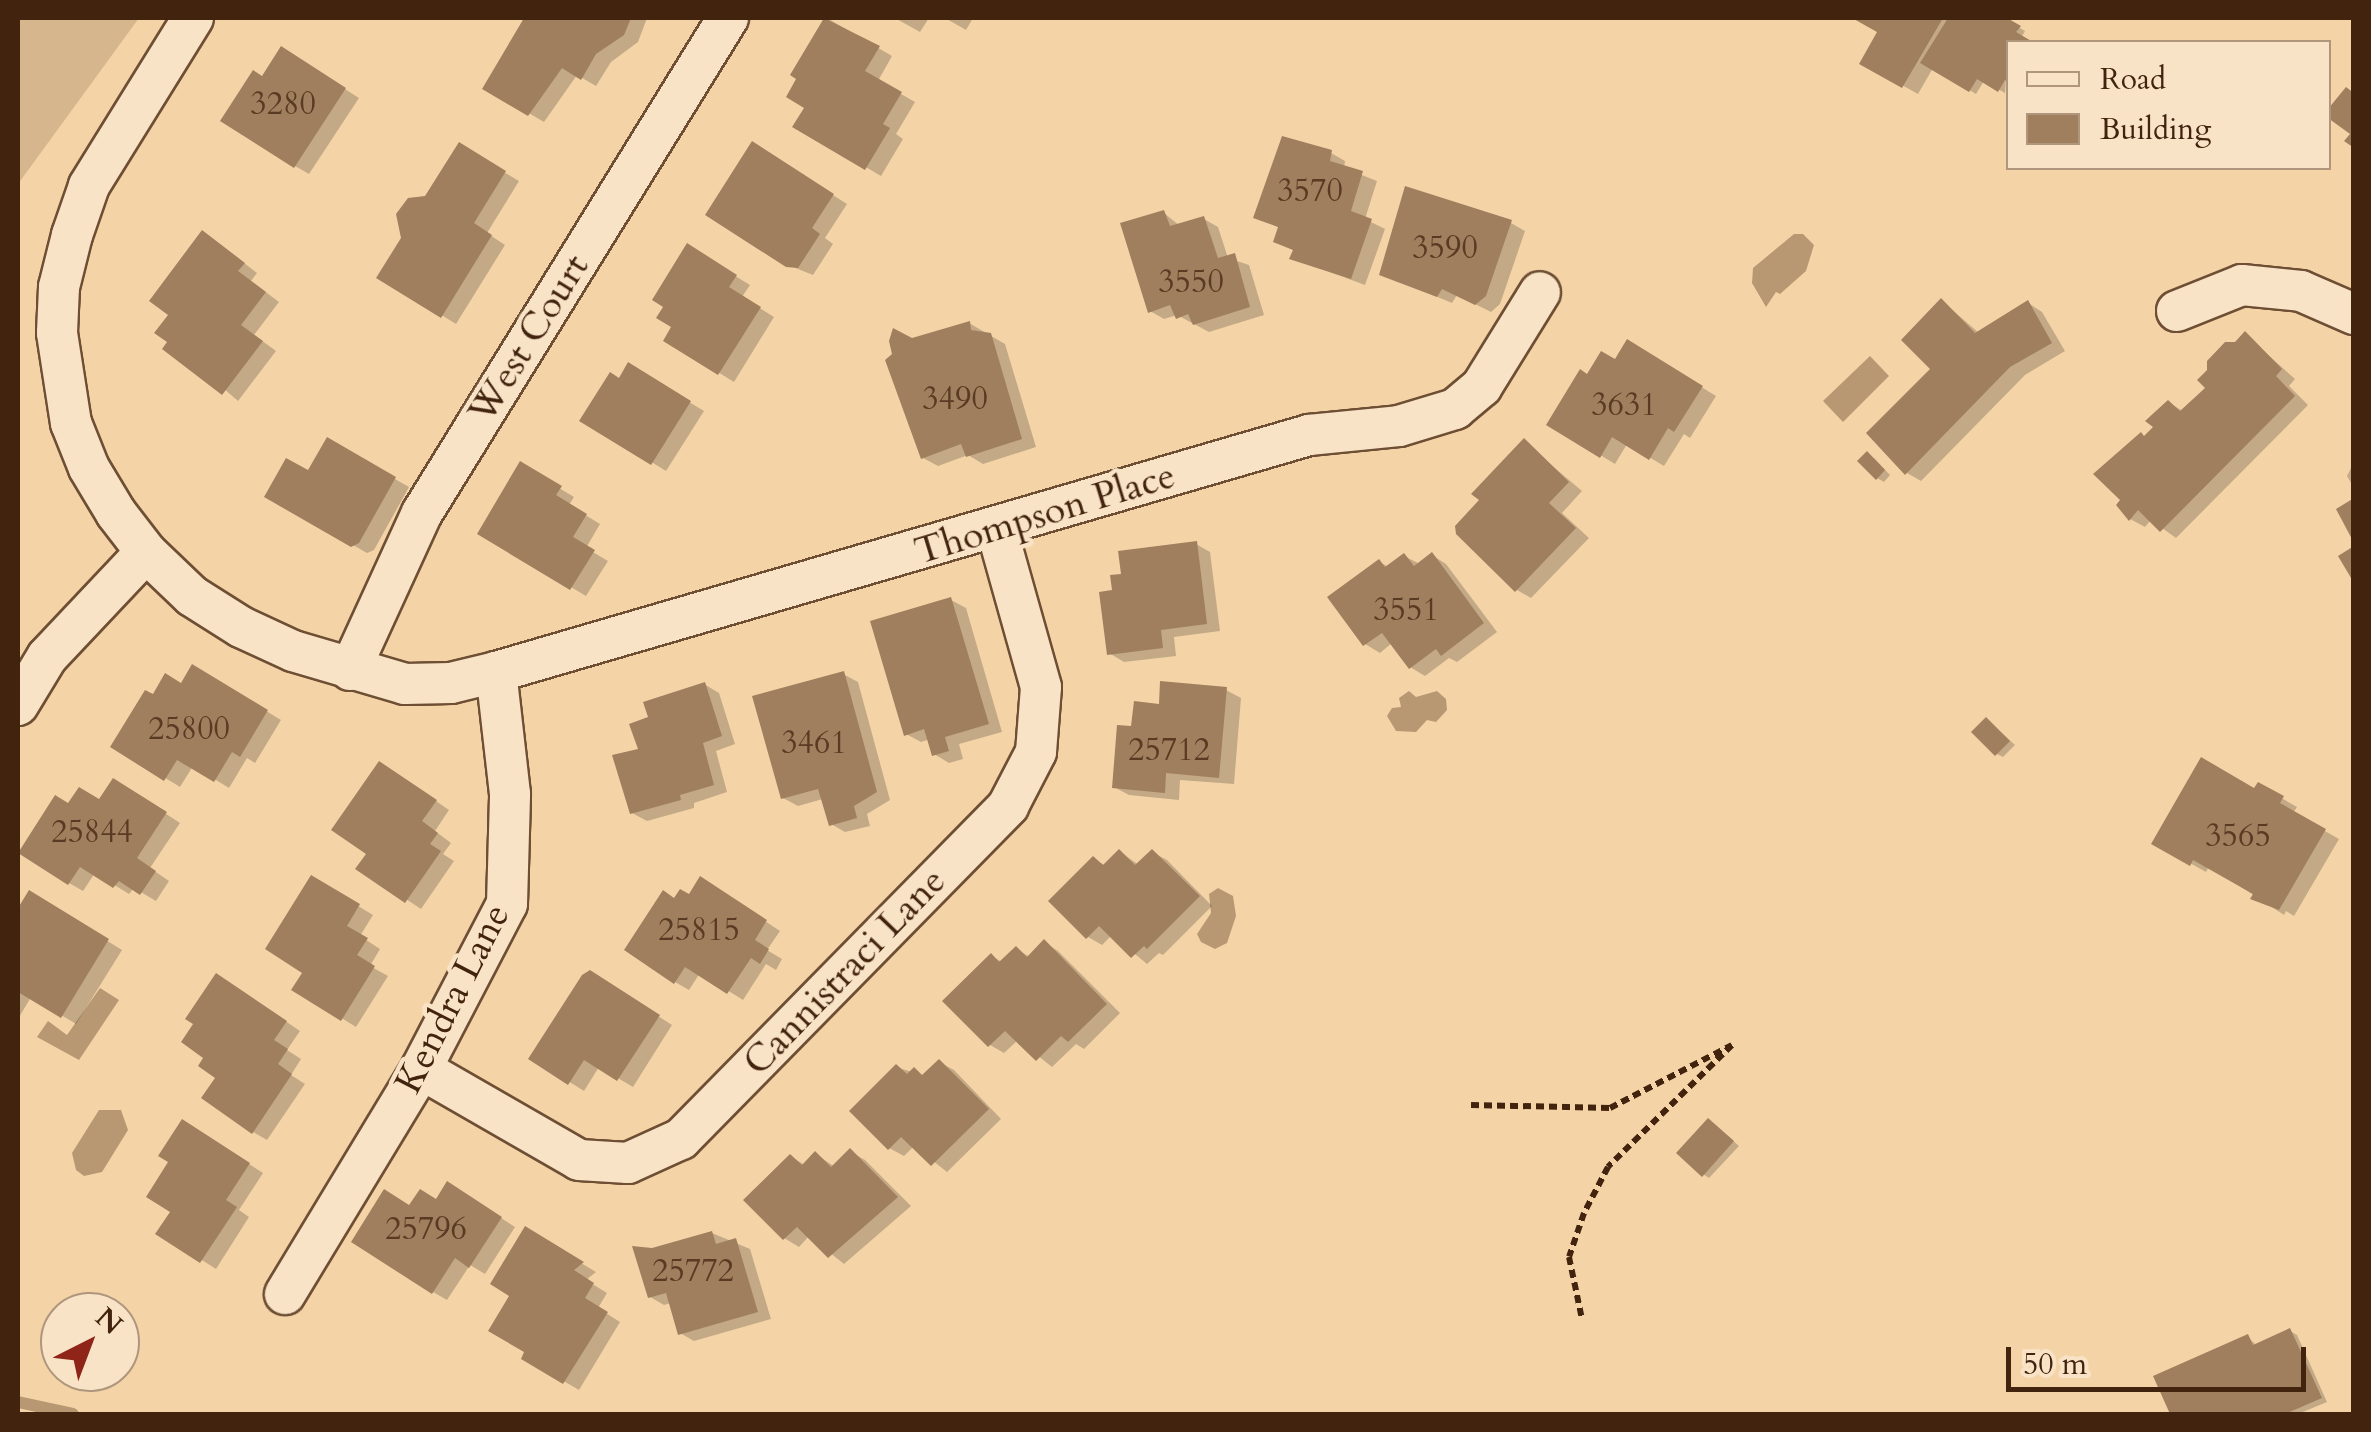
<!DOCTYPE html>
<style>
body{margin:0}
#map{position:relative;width:2371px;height:1432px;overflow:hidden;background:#f4d4a7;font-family:Cardo,serif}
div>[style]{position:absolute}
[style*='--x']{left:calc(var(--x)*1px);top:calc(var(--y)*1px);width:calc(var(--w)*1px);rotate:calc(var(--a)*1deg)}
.green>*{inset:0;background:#d6b68d}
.water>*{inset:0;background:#b79873}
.shadow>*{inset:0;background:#0003}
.stream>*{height:12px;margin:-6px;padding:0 6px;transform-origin:6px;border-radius:6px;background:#b79873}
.building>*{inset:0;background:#9f7f5e}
.path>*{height:6px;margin-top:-3px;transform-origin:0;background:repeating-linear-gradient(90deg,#42230e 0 8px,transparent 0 13px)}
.roads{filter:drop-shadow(2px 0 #6e4f34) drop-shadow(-2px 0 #6e4f34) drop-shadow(0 2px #6e4f34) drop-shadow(0 -2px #6e4f34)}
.minor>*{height:40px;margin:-20px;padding:0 20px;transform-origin:20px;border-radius:20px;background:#f8e3c6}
span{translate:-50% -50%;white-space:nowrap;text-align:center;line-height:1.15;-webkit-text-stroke:9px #f8e3c6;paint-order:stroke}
.number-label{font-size:32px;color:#593a22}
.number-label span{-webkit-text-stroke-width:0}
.street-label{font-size:38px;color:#42230e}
.frame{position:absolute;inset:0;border:20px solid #42230e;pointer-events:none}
.legend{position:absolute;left:2006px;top:40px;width:325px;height:130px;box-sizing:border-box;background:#f8e3c6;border:2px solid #af967c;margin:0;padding:12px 18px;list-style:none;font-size:30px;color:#42230e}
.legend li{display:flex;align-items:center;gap:20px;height:50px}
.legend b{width:50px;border:2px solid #af967c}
.north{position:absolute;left:40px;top:1292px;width:100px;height:100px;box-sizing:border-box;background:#f8e3c6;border:2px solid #af967c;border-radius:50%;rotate:42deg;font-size:28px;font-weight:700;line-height:40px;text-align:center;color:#42230e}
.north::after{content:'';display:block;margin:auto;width:35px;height:45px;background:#8f2418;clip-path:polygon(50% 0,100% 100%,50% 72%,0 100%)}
.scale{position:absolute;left:2006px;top:1347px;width:300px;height:45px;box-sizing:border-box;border:5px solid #42230e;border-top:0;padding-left:12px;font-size:30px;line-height:35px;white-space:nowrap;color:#42230e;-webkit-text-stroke:8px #f8e3c6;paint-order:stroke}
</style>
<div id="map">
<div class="green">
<div style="clip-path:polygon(18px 18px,139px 18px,18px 184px)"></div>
</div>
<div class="water">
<div style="clip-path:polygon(1794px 234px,1803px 234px,1814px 245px,1806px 271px,1780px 294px,1776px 292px,1766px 307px,1752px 283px,1753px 268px)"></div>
<div style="clip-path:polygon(1870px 356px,1889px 376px,1843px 422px,1823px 401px)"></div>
<div style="clip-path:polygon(1409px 691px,1416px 697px,1437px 691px,1446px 699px,1447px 710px,1436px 722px,1427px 720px,1416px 732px,1396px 731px,1387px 716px,1392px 708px,1401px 707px,1399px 698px)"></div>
<div style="clip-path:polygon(1218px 888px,1233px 896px,1236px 916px,1227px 943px,1215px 949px,1201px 942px,1197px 934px,1211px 913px,1209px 894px)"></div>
<div style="clip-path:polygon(100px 988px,119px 1000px,79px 1060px,37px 1037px,48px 1021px,67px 1035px)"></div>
<div style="clip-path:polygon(99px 1110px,121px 1110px,128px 1130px,102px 1172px,84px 1176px,76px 1170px,72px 1153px)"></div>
</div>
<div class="shadow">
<div style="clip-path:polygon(527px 18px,647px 18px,638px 42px,611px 62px,596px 86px,577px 75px,544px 122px,486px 88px)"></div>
<div style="clip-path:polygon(827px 18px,892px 56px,878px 81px,915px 102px,896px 134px,903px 139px,881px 176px,796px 126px,808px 107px,800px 78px,794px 75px)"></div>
<div style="clip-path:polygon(895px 18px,929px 18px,920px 32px)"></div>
<div style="clip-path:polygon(945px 18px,973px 18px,966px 30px)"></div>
<div style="clip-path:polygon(2003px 18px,2025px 31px,2021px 38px,2029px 42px,2008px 42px,2005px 93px,1984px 81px,1976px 94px,1933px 68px,1918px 94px,1862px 63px,1881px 31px,1859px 18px)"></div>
<div style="clip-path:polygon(296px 58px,359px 98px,309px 174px,295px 166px)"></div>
<div style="clip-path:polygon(460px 146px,519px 181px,487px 233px,505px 245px,456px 324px,380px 277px)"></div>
<div style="clip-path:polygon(767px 153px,847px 204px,825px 238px,833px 244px,813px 275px,788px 265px)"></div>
<div style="clip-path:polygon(1331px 153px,1345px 161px,1344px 168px,1377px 181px,1365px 219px,1385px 229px,1365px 285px,1292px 258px,1295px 251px,1276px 241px,1280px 228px,1256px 216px)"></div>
<div style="clip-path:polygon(1164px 213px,1180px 226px,1204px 219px,1218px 227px,1228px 258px,1249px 265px,1264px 315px,1209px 332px,1177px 315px,1164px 319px,1150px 311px)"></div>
<div style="clip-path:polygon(1511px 223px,1525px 231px,1500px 304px,1491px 312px,1457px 295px,1452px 303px,1382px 274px)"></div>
<div style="clip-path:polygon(217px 242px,257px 273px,251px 281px,279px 302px,254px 335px,276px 351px,238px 401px,170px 342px)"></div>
<div style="clip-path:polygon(688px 247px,750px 285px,742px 297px,774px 317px,734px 382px,666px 340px,675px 326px)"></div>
<div style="clip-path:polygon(1942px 301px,1979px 333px,2028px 303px,2042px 312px,2065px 351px,2025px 375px,1921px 481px,1907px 473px,1933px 369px)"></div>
<div style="clip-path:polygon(969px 323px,1005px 344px,1036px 447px,983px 464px,968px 455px,938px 466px,923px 458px)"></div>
<div style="clip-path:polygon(2245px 334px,2295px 379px,2289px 386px,2308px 405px,2176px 538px,2151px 520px,2145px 527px,2130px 519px,2146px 438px,2169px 403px,2183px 411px,2208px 388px)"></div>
<div style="clip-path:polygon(1628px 342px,1716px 396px,1690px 438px,1684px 434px,1664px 466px,1627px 444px,1615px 464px,1549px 424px,1588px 377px,1616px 362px)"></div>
<div style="clip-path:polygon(629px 366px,704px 411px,666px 471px,583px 420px)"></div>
<div style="clip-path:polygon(328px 441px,409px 487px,374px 550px,367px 553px,267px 496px,309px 474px)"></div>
<div style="clip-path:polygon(1524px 442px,1582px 491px,1562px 513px,1589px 538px,1531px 598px,1517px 590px,1483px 500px)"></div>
<div style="clip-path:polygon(1874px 458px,1890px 475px,1884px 482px,1877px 478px)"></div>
<div style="clip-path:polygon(2354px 462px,2354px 488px,2347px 476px)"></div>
<div style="clip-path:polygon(521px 465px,574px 497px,569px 505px,600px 524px,586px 548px,608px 561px,586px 596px,480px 533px)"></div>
<div style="clip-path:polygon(1196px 544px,1210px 552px,1220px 631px,1174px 637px,1176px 656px,1124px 662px,1109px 653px,1115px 592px,1124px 576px)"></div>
<div style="clip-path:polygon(1432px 555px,1446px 564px,1497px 632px,1457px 662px,1449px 658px,1425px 676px,1410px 667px,1392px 643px,1380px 653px,1365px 644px,1379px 562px,1389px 567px,1404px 556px,1420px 564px)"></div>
<div style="clip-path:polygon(951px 600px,966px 608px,1002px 732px,959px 744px,963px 759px,949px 763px,934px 754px,930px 739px,921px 742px,906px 734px)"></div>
<div style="clip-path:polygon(193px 667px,281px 720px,255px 763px,247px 758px,229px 788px,193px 766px,180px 787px,113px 746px,154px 697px,182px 686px)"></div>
<div style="clip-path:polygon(843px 674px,858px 682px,890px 800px,867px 814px,870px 826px,845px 832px,831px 824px,823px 799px,798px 806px,783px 798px)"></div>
<div style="clip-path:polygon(704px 684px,719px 693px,735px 744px,716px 751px,727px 792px,694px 803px,694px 808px,647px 821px,632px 813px,641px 750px,651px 719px)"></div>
<div style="clip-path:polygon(1226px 690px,1241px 698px,1234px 784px,1180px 780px,1179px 800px,1129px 795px,1114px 787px,1134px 729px)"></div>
<div style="clip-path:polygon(1987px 720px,2015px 745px,2003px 757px,1997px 754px)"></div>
<div style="clip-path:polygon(394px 772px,449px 810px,435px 831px,451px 843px,443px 854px,454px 861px,421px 909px,359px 868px,369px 853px)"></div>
<div style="clip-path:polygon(2259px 785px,2297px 807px,2293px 813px,2339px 839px,2294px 916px,2286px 911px,2284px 915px,2209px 866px,2206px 872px,2154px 843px,2255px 792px)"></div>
<div style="clip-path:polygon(128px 789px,180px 823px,150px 868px,169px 881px,156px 901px,134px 888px,129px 894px,95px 873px,83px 891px,69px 883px,69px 806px,100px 802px)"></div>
<div style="clip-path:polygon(1120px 852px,1139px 865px,1152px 852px,1167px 860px,1212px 906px,1163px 955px,1159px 953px,1147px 964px,1112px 935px,1102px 945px,1088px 937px,1094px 859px,1106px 866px)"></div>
<div style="clip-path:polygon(312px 878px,373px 915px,360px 936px,380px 949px,370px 966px,388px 976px,356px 1027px,295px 989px,305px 972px)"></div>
<div style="clip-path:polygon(715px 888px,780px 931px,767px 950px,782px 959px,776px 970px,766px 964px,743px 1000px,700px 973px,689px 990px,675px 982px,675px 900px)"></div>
<div style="clip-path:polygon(30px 893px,122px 950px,76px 1024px,31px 997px,18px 1019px,18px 913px)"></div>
<div style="clip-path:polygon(1044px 942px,1058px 951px,1120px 1013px,1084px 1049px,1076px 1044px,1052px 1067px,1018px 1040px,1004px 1053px,990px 1045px,992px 956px,1002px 962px,1016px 949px,1030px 957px)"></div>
<div style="clip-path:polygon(605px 982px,672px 1025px,633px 1087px,599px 1067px,584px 1091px,531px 1058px)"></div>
<div style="clip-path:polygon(231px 984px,300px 1031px,287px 1050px,301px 1059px,291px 1075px,305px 1084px,267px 1140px,253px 1132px,218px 1077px,197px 1024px)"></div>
<div style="clip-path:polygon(939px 1062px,954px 1070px,1001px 1119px,947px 1172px,914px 1146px,904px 1156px,889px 1148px,896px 1067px,925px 1076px)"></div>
<div style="clip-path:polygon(1715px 1125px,1739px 1146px,1709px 1178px,1703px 1174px)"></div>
<div style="clip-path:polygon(197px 1130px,263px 1173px,239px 1210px,249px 1217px,216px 1269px,159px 1233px,173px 1211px)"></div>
<div style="clip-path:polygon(851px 1152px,865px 1160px,911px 1206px,844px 1264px,809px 1236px,799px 1247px,784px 1238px,791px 1157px,805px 1165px,816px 1154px,835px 1167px)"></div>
<div style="clip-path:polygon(462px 1193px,515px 1227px,485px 1274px,470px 1265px,447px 1300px,433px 1292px,410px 1208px)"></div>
<div style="clip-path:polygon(526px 1230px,596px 1272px,586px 1280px,607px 1293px,598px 1308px,620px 1322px,579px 1390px,524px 1358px,527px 1352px,513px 1296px)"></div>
<div style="clip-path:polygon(712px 1233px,750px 1249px,771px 1319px,694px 1341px,680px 1333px,671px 1303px,664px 1305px,650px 1297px,653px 1250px)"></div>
<div style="clip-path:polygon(2290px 1331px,2297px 1335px,2327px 1402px,2298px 1414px,2173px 1414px,2156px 1377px,2248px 1337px,2257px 1346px)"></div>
</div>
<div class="stream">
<div style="--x:18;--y:1402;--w:56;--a:12.3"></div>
</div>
<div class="building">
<div style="clip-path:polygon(524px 18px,631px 18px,624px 35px,596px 54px,581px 80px,562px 68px,528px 116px,482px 89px)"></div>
<div style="clip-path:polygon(824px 18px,880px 46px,865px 71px,902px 92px,883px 124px,890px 128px,865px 170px,792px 127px,804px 108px,786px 97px,796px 79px,790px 75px)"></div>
<div style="clip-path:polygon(1852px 18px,1943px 18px,1902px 88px,1859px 64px,1877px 32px)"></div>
<div style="clip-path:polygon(1948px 18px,2007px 18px,2021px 26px,2016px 32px,2033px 42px,2008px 42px,2008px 82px,2005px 80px,1998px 92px,1977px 79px,1969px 92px,1920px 63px)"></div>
<div style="clip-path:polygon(281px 46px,346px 88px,294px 168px,220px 121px,253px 70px,262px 76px)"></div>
<div style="clip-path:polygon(2346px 87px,2354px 93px,2354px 148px,2344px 141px,2350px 134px,2328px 118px,2328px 109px)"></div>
<div style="clip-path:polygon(1282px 136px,1332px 150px,1330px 161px,1363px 171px,1351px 211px,1372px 219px,1351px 279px,1289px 259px,1293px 250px,1273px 242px,1278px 227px,1253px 218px)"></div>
<div style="clip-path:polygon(752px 141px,834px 194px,812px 228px,820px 234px,798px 268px,786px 267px,705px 215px)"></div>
<div style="clip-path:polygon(459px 142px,506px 171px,474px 223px,492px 235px,441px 318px,376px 278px,401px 238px,396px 214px,408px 198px,425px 196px)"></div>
<div style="clip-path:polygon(1405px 186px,1512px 220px,1486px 296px,1475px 305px,1442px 289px,1437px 297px,1379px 275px)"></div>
<div style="clip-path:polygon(1164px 210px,1170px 226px,1204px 216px,1218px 258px,1235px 253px,1250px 307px,1193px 325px,1188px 314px,1176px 319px,1170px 305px,1148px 313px,1120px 223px)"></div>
<div style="clip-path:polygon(202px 230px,245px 263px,238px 271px,266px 292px,241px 325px,263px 341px,222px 395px,162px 349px,167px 342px,154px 333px,168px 315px,149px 301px)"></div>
<div style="clip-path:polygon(687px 243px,737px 275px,729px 287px,761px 307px,718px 375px,663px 341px,671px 327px,656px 318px,663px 307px,652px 300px)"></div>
<div style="clip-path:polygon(1941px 298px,1975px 333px,2028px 300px,2052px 343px,2010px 367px,1905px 475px,1866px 433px,1930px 369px,1901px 340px)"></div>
<div style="clip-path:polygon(970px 321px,971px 330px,991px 333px,1022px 439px,966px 457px,961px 444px,921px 459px,885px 360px,892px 354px,889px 341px,893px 328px,912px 338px)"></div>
<div style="clip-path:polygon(2245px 331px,2282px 369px,2276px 376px,2295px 396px,2160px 532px,2138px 510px,2129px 521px,2116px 505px,2120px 500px,2093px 474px,2141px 432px,2144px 436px,2153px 427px,2145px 421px,2168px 400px,2180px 411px,2205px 388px,2197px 380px,2207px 370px,2207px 361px,2225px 342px,2235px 342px)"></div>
<div style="clip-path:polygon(1627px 339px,1703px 386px,1674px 432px,1668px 428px,1649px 460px,1612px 437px,1600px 458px,1546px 425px,1580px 369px,1587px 374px,1601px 351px,1615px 359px)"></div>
<div style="clip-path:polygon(628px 362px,691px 401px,651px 465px,579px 421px,610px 372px,619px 378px)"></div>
<div style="clip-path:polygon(327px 437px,396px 477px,359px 543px,351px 547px,264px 497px,286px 458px,308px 470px)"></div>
<div style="clip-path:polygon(1524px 438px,1569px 482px,1549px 503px,1576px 528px,1515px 592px,1456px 534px,1455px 526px,1479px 500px,1471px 494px)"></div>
<div style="clip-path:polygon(1867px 451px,1885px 470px,1876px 480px,1857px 461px)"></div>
<div style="clip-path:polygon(520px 461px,562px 486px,556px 495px,587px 514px,573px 537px,595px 550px,570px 590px,477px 534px)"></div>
<div style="clip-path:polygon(2354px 498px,2354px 543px,2336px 509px)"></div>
<div style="clip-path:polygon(1197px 541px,1207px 624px,1161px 630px,1163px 648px,1107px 655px,1099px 592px,1112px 590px,1110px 575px,1121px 574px,1118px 551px)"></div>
<div style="clip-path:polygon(2354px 546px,2354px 583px,2338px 556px)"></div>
<div style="clip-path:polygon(1432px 552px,1484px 623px,1441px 656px,1436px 649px,1409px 669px,1382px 633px,1363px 646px,1327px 597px,1379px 559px,1385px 567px,1404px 553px,1414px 566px)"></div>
<div style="clip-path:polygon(951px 597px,989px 724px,945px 737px,949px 751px,932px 756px,924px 729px,904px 736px,870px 621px)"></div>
<div style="clip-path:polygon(192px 664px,268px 710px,240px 757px,232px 752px,214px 782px,177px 760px,164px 781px,110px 747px,145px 690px,153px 694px,165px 673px,181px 683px)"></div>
<div style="clip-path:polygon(844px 671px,877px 792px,854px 806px,857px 818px,829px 826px,818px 789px,781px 799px,752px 696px)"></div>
<div style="clip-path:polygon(1160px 681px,1227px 687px,1219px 778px,1166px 773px,1165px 793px,1112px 788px,1117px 725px,1131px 726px,1134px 701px,1159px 704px)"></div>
<div style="clip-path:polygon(705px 682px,722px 736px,703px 743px,714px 785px,680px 795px,681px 800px,630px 814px,612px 755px,638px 749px,629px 724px,648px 717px,643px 702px)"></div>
<div style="clip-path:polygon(1986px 717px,2010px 741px,1995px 756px,1971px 732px)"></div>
<div style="clip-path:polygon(2201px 757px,2254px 788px,2258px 782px,2284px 796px,2280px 803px,2326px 829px,2279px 910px,2250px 899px,2253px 894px,2193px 860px,2190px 866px,2151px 844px)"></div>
<div style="clip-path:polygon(379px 761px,437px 800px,422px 821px,438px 833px,430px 844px,441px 851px,405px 903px,355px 869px,366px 854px,331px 830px)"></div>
<div style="clip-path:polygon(113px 778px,167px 812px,137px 858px,156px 871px,140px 895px,119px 881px,113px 888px,80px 867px,68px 885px,18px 853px,55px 795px,68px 803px,79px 787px,99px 799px)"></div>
<div style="clip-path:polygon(1119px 849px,1135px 865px,1152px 849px,1200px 896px,1147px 949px,1144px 946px,1131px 958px,1099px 926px,1086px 939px,1048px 901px,1093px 856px,1103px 865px)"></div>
<div style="clip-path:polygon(311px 875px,360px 904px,347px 926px,368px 938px,357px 955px,375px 966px,341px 1021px,291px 990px,302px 973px,265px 949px)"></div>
<div style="clip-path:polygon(700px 876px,767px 920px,755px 940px,769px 949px,760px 964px,751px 958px,727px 994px,685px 967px,674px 984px,624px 950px,663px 890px,674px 898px,680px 889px,689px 894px)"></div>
<div style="clip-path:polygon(29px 890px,109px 939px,61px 1018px,18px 992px,18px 908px)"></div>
<div style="clip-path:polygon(1044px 939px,1107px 1004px,1068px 1042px,1061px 1036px,1036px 1061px,1005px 1031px,988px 1047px,942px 1001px,991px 953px,999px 962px,1016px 946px,1027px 957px)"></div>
<div style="clip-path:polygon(590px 970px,660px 1015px,617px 1081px,584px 1060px,568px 1085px,528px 1059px,582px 975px)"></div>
<div style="clip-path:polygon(216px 973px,287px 1021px,274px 1040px,288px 1049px,278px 1064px,292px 1074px,252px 1134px,201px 1098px,215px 1078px,198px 1066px,203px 1058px,181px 1042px,193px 1024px,185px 1019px)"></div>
<div style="clip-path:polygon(939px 1059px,989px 1109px,931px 1166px,901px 1137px,888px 1150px,849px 1111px,896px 1064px,907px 1074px,914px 1067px,922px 1075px)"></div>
<div style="clip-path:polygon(1708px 1118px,1734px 1141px,1702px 1177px,1676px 1153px)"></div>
<div style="clip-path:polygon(182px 1119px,250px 1163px,226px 1200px,237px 1207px,200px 1263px,155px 1234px,170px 1212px,146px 1197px,168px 1162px,158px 1156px)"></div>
<div style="clip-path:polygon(850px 1148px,898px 1197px,828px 1258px,797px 1227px,783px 1240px,743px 1200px,790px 1154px,802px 1165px,815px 1151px,831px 1167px)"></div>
<div style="clip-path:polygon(447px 1181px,502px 1217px,469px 1268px,455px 1258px,432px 1294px,351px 1242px,384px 1189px,409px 1205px,420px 1189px,436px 1199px)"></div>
<div style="clip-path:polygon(525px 1226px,584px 1262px,574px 1270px,594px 1283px,585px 1298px,608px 1312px,563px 1384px,521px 1359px,524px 1352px,488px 1331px,509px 1296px,490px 1284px)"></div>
<div style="clip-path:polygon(712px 1231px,716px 1244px,736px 1238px,758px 1312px,678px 1335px,666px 1293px,648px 1298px,632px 1246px,652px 1248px)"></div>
<div style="clip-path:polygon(2290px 1328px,2322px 1398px,2285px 1414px,2170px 1414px,2153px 1376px,2248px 1334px,2253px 1345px)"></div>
</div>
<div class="path">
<div style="--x:1471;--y:1105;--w:139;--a:1.2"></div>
<div style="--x:1610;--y:1108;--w:137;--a:-27.3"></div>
<div style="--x:1732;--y:1045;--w:174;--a:135.5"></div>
<div style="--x:1608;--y:1167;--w:52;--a:117.6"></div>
<div style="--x:1584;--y:1213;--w:46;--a:108.8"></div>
<div style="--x:1569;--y:1257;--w:63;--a:78.2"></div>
</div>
<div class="roads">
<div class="minor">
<div style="--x:193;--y:18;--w:198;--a:121.8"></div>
<div style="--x:89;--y:186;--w:52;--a:109.1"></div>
<div style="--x:72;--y:235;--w:54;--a:104"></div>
<div style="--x:59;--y:287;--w:46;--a:92.5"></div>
<div style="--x:57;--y:333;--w:91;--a:81.2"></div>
<div style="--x:71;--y:423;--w:48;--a:68.2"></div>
<div style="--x:89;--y:468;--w:52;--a:59"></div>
<div style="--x:116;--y:513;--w:49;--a:52.4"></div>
<div style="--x:146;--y:552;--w:64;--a:43.7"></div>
<div style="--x:192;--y:596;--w:58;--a:32.3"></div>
<div style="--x:241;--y:627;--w:57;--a:24.8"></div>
<div style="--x:293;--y:651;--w:117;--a:16.4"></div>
<div style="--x:405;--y:684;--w:46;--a:-1.2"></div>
<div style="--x:451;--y:683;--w:46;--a:-13.7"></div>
<div style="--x:496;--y:672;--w:847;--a:-16.25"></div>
<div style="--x:1309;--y:435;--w:90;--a:-5.7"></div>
<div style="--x:1399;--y:426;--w:59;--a:-16.9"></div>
<div style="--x:1455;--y:409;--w:35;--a:-40"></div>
<div style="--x:1482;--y:386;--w:110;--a:-58.3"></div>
<div style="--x:2177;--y:311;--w:70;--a:-21.8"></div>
<div style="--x:2242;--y:285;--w:59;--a:5.8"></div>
<div style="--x:2301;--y:291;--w:58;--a:23.5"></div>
<div style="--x:350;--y:670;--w:173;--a:-65.4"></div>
<div style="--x:422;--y:513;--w:582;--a:-58.28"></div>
<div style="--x:18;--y:705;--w:56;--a:-58.9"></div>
<div style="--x:47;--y:657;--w:144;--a:-46.7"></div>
<div style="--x:421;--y:1069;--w:182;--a:29.9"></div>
<div style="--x:579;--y:1160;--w:49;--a:3.5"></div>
<div style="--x:628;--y:1163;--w:58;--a:-24.4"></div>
<div style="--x:681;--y:1139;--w:467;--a:-45.5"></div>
<div style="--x:1008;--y:806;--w:61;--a:-62.6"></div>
<div style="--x:1036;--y:752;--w:65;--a:-85.6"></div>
<div style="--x:1041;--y:687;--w:163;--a:-105.7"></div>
<div style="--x:285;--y:1294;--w:263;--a:-58.8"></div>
<div style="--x:421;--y:1069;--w:186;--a:-62.5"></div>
<div style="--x:507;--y:904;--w:110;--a:-88.4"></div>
<div style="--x:510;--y:794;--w:123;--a:-96.5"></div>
</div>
</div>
<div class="number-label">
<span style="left:283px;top:104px">3280</span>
<span style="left:1310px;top:191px">3570</span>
<span style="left:1445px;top:248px">3590</span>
<span style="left:1191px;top:282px">3550</span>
<span style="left:955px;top:399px">3490</span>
<span style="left:1624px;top:405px">3631</span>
<span style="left:1406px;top:610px">3551</span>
<span style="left:189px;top:729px">25800</span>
<span style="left:814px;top:743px">3461</span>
<span style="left:1169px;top:750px">25712</span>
<span style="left:92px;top:832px">25844</span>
<span style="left:2238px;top:836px">3565</span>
<span style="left:699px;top:930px">25815</span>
<span style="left:426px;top:1229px">25796</span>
<span style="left:693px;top:1271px">25772</span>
</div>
<div class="street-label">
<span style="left:529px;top:339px;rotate:-58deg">West Court</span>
<span style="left:1045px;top:514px;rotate:-17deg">Thompson Place</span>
<span style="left:845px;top:972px;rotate:-46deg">Cannistraci Lane</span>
<span style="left:453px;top:999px;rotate:-63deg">Kendra Lane</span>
</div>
<div class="frame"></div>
<ul class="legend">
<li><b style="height:12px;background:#f8e3c6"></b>Road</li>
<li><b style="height:28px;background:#9f7f5e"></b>Building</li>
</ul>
<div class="north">N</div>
<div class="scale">50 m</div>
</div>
